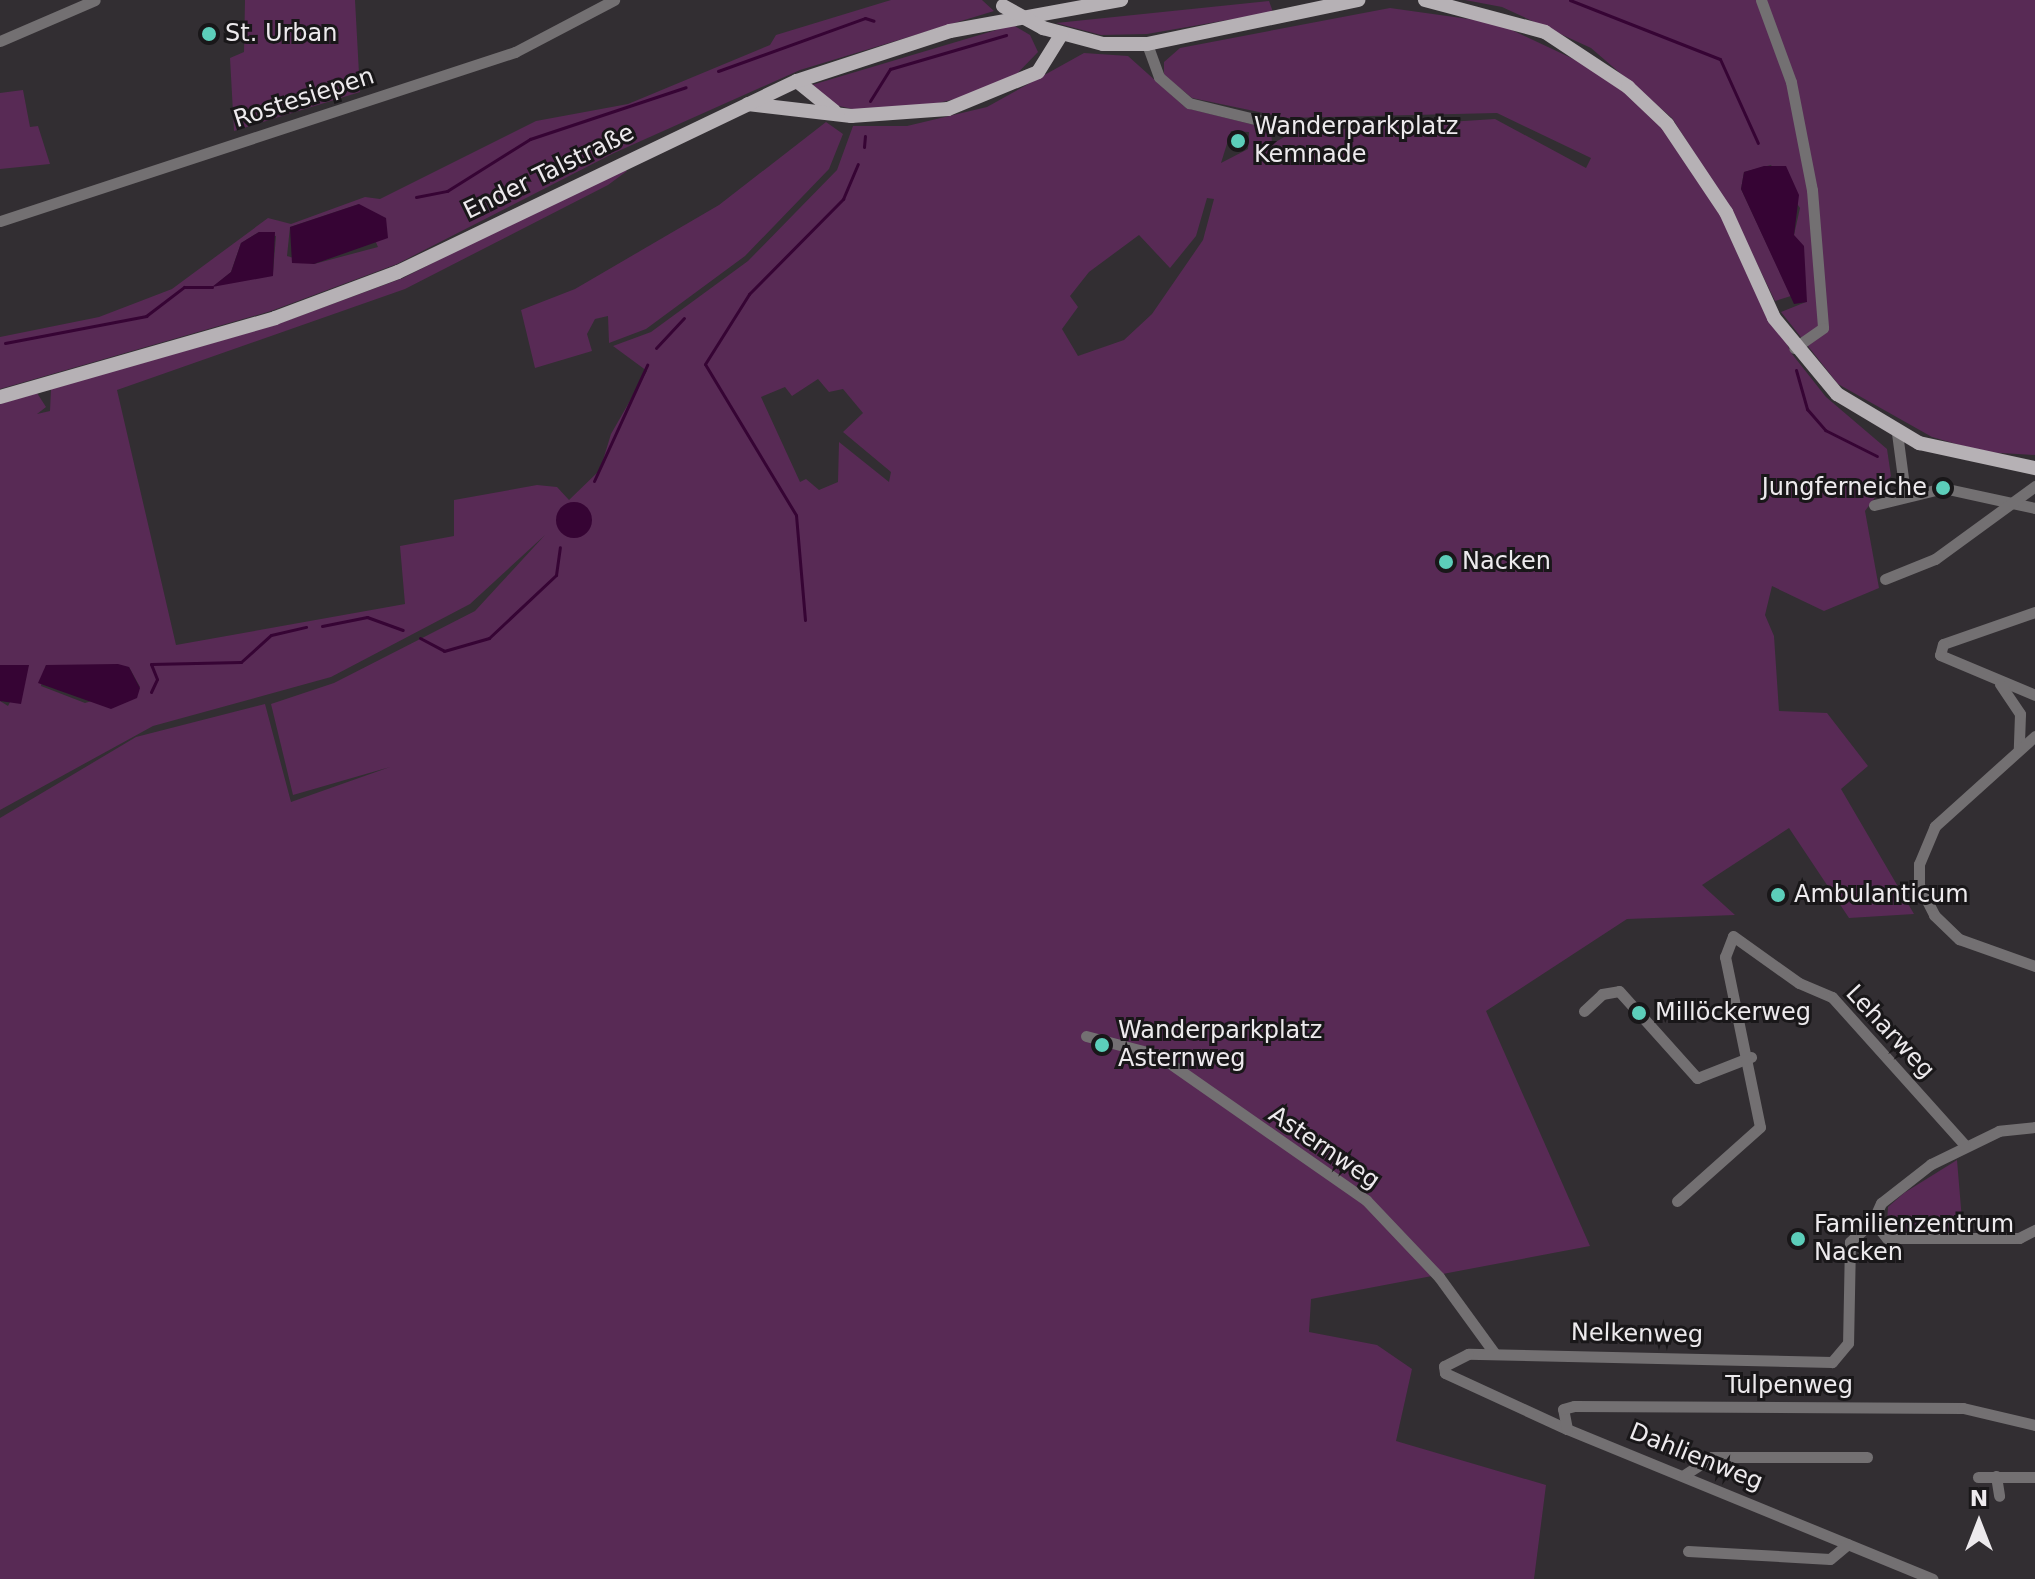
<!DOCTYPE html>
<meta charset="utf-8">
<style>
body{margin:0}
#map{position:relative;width:2035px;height:1579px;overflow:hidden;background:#322e32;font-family:"DejaVu Sans",sans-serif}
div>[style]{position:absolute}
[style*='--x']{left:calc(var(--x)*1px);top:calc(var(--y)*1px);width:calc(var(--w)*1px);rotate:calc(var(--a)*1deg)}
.green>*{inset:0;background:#582a55}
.water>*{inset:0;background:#360434}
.round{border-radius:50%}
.stream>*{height:3px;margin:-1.5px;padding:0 1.5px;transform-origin:1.5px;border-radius:1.5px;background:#360434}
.minor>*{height:11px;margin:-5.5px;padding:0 5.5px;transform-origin:5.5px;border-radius:5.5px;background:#737072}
.major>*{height:14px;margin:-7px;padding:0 7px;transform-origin:7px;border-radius:7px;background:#b6b1b5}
.major-bridge>*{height:14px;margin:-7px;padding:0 7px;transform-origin:7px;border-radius:7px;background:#b6b1b5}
.dots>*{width:22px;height:22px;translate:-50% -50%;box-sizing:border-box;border:4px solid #191719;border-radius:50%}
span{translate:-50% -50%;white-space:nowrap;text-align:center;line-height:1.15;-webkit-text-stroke:6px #191719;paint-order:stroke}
.poi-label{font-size:24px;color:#edeaed}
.left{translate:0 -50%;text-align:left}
.right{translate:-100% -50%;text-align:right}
.street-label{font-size:24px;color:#edeaed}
.north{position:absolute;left:1939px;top:1483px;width:80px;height:80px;-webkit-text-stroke:6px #191719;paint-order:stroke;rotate:0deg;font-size:22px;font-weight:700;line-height:32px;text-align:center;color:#edeaed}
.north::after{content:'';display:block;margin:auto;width:28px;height:36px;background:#edeaed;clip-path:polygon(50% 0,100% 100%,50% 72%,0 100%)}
</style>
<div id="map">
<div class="green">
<div style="clip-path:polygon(245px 0,355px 0,360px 92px,234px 131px,230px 58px,244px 52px)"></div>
<div style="clip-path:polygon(evenodd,891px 0,982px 0,994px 11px,800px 70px,614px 153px,397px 264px,271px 311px,0 389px,0 337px,99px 317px,172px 289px,268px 218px,291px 224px,365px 197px,380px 199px,536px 121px,628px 104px,770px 45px,776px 35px,891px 0,359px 204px,378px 247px,314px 264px,287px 256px,290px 227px,359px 204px,891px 0,259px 232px,276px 236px,273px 272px,214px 286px,231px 272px,241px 243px,259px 232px)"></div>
<div style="clip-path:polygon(1465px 0,2035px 0,2035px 455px,1984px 452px,1932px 437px,1838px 384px,1781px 312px,1806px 302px,1794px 235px,1800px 208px,1771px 165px,1744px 172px,1741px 189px,1791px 296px,1775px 301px,1732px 212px,1672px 118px,1591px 48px,1502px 7px)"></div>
<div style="clip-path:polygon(1269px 1px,1273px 12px,1147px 34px,1101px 35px,1056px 23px)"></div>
<div style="clip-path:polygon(evenodd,1390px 8px,1497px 23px,1582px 63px,1624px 92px,1662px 128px,1721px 216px,1792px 354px,1826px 397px,1887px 449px,1891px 476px,1865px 511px,1879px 588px,1824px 611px,1772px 586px,1765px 615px,1774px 636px,1779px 711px,1827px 713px,1868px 766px,1841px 789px,1914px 914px,1849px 918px,1789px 828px,1702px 885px,1735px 915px,1627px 919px,1486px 1011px,1590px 1246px,1311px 1299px,1309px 1332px,1377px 1345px,1412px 1369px,1396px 1441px,1546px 1485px,1534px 1579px,0 1579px,0 818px,136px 737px,265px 704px,291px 802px,390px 767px,293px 795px,271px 704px,334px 683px,475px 611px,545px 535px,470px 604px,331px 677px,153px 726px,0 810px,0 701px,8px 706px,29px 665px,0 665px,0 404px,37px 393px,46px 407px,37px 414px,50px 411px,51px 389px,275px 325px,403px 278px,622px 167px,627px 171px,608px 185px,405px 289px,117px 390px,176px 645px,405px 604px,400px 546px,454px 536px,454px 500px,537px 485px,557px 487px,569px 500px,600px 470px,611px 434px,647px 371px,613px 346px,651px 332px,748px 261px,837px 170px,853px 126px,907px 126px,987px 107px,1084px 53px,1128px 56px,1186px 108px,1271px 129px,1272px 144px,1293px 132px,1495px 119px,1586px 168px,1591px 158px,1497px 113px,1287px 118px,1192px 98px,1164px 75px,1164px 62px,1180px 48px,1390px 8px,1231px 131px,1249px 132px,1248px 149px,1221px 163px,1231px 131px,1390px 8px,1207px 198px,1214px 199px,1203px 240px,1152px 314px,1124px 340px,1078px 356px,1062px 329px,1078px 307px,1070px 296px,1089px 272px,1139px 235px,1170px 268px,1196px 236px,1207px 198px,1390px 8px,818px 379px,829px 392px,843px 389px,863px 413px,843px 432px,891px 472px,889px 482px,839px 442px,838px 482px,819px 490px,806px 479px,800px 482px,761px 397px,785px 387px,792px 396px,818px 379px,1390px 8px,46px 665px,129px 667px,140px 687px,85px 703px,41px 686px,46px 665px)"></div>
<div style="clip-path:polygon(1013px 25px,1030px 35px,1038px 52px,1010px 81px,984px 92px,905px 111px,857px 110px,826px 103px,805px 87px)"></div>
<div style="clip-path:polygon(23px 90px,30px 127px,38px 126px,50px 164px,0 169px,0 93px)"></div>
<div style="clip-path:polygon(826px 122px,843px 134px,829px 169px,745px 256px,646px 329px,609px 343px,608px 316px,595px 319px,587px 334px,592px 351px,535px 368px,521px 310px,575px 289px,719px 205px)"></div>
<div style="clip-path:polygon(1957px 1160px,1963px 1232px,1898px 1231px,1887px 1224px,1888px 1207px,1904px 1193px)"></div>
</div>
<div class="water">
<div style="clip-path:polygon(1764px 166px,1786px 166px,1799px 195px,1794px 235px,1804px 246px,1807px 302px,1794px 304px,1741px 189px,1744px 172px)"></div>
<div style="clip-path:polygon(359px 204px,386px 218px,388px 238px,314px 264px,292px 263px,290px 227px)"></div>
<div style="clip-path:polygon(259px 232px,275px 232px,273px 276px,212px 287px,231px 272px,241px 243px)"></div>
<div class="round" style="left:556px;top:502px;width:36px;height:36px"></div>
<div style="clip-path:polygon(118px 664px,129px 667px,140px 688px,137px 698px,111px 709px,38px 683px,46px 665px)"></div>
<div style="clip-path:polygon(0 665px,29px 665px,21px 704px,0 701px)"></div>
</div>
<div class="stream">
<div style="--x:1570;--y:0;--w:161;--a:21.5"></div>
<div style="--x:1720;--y:59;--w:92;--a:65.7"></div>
<div style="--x:718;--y:71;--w:156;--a:-19.8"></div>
<div style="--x:865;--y:18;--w:9;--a:18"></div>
<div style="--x:870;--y:101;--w:38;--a:-58"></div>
<div style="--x:890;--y:69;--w:121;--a:-16.3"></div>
<div style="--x:864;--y:147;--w:11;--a:-85"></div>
<div style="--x:416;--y:197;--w:32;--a:-11"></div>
<div style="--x:447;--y:191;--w:98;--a:-32.1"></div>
<div style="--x:530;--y:139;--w:164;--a:-18.4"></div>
<div style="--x:5;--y:343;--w:144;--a:-10.8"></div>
<div style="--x:146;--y:316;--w:48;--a:-37.3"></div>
<div style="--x:184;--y:287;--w:28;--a:0"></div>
<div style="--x:656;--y:348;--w:41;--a:-47"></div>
<div style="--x:1796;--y:370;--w:41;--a:74.2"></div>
<div style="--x:1807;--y:409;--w:28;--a:49"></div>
<div style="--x:1825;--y:430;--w:58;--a:26.6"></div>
<div style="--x:594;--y:481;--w:128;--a:-65.4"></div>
<div style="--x:805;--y:620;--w:105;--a:-94.9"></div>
<div style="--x:796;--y:515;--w:176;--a:-121.1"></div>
<div style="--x:705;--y:364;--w:83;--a:-57.8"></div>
<div style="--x:749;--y:294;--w:134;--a:-45.3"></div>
<div style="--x:843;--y:199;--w:38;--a:-67"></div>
<div style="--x:322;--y:626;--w:46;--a:-11.3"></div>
<div style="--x:367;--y:617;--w:38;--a:20"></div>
<div style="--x:420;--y:638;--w:27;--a:28"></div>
<div style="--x:444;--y:651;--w:47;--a:-16.1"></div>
<div style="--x:489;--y:638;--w:92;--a:-43.2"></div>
<div style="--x:556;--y:575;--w:28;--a:-82"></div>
<div style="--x:151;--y:692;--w:14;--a:-65"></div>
<div style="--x:157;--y:679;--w:16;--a:-112"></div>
<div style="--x:151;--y:664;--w:90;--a:-1.3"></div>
<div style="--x:241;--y:662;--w:40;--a:-42"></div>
<div style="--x:271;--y:635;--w:36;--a:-13"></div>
</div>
<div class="minor">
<div style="--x:1761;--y:0;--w:87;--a:69.9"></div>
<div style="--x:1791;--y:82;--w:110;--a:79"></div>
<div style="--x:1812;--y:190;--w:138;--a:85.4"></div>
<div style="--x:1823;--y:328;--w:35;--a:145"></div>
<div style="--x:0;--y:41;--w:103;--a:-23.3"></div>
<div style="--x:1147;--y:44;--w:35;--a:70"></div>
<div style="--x:1159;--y:77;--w:40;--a:41"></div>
<div style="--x:1189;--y:103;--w:97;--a:13.7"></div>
<div style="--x:0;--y:221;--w:542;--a:-18.17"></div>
<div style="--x:515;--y:52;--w:112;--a:-27.7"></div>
<div style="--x:1897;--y:433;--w:61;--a:82.4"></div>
<div style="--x:1874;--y:505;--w:71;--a:-13.8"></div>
<div style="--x:1943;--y:488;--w:94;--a:12.3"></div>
<div style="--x:1885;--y:579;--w:54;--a:-21.8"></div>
<div style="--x:1935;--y:559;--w:124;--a:-36.1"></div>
<div style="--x:2035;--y:612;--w:97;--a:160.8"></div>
<div style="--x:1943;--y:644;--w:11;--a:105"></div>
<div style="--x:1940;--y:655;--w:103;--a:22.8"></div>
<div style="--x:2000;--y:684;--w:36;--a:56"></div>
<div style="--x:2020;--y:714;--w:35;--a:92"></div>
<div style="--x:2035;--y:736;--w:135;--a:138"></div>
<div style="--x:1935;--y:826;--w:41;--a:112.8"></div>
<div style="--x:1919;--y:864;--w:21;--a:90"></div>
<div style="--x:1919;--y:885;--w:34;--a:63"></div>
<div style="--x:1934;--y:915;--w:35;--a:44"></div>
<div style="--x:1959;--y:939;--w:81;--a:19.6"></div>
<div style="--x:1584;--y:1011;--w:25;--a:-43"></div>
<div style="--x:1602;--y:994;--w:17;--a:-10"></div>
<div style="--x:1619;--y:991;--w:117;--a:48.1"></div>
<div style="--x:1697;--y:1078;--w:58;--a:-21.3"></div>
<div style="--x:1086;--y:1036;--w:74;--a:14.8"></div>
<div style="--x:1158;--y:1055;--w:254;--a:34.9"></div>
<div style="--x:1366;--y:1200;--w:106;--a:46.5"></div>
<div style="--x:1439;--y:1277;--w:95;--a:54"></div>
<div style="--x:2035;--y:1127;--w:36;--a:174"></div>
<div style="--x:1999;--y:1131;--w:76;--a:154.1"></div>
<div style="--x:1931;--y:1164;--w:63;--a:142"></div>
<div style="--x:1881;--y:1203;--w:20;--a:114"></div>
<div style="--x:1873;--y:1221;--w:22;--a:51"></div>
<div style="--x:1887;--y:1238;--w:132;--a:0"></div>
<div style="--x:2019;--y:1238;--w:18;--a:-27"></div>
<div style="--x:1677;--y:1201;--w:111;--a:-41.7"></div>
<div style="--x:1760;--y:1127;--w:174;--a:-101.6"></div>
<div style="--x:1725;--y:957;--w:22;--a:-69"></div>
<div style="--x:1733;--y:936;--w:81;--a:35.5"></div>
<div style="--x:1799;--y:983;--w:36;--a:23"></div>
<div style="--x:1832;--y:997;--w:199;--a:48.1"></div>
<div style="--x:1873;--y:1221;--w:31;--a:138"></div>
<div style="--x:1850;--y:1242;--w:101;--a:91.1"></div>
<div style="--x:1848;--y:1343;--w:25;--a:130"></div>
<div style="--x:1832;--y:1362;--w:364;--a:-178.7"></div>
<div style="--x:1468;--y:1354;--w:27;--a:153"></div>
<div style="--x:1444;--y:1366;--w:7;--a:82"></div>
<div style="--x:1445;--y:1373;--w:134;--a:24.7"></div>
<div style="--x:1567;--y:1429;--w:395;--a:22.3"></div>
<div style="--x:1567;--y:1429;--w:20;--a:-101"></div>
<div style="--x:1563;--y:1409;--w:11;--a:-15"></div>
<div style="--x:1574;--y:1406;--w:389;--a:0.3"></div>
<div style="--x:1963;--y:1408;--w:74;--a:13.3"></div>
<div style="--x:1684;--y:1475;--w:33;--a:-33"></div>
<div style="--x:1712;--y:1457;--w:155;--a:0"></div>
<div style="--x:1996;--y:1476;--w:20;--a:81"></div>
<div style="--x:1978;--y:1477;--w:57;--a:0"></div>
<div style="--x:1688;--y:1551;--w:142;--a:3.2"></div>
<div style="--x:1830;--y:1559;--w:23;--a:-40"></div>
</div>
<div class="major">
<div style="--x:1425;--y:0;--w:124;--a:14.9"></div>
<div style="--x:1545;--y:32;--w:100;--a:33.5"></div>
<div style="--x:1628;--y:87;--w:54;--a:43.5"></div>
<div style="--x:1667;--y:124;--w:106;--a:56.2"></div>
<div style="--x:1726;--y:212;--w:116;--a:65.6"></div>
<div style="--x:1774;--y:318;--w:99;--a:50.3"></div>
<div style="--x:1837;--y:394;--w:96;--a:30.9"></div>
<div style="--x:1919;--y:443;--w:119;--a:12.2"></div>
<div style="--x:1043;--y:28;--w:62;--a:14.9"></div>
<div style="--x:1103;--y:44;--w:44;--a:0"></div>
<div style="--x:1147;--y:44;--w:216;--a:-11.8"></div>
<div style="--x:797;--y:81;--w:48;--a:39"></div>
<div style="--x:748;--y:104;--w:104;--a:6.6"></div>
<div style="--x:851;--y:116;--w:97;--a:-4.1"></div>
<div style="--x:948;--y:109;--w:97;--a:-22.3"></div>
<div style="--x:1038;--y:72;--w:44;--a:-58.1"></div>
<div style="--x:0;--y:397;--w:286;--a:-16"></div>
<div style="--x:275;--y:318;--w:131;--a:-20.5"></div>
<div style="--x:398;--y:272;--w:442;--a:-25.6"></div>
<div style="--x:797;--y:81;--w:161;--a:-18.1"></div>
<div style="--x:950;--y:31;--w:174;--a:-10.3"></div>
</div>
<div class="major-bridge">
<div style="--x:1003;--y:6;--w:46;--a:28.8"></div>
</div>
<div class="dots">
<div style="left:209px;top:34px;background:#5cceba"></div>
<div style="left:1238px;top:141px;background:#5cceba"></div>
<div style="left:1943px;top:488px;background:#5cceba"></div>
<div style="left:1446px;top:562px;background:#5cceba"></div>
<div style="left:1778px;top:895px;background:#5cceba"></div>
<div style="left:1639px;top:1013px;background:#5cceba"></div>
<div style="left:1102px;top:1045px;background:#5cceba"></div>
<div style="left:1798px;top:1239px;background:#5cceba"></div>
</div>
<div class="poi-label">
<span class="left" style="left:225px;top:34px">St. Urban</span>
<span class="left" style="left:1254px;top:141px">Wanderparkplatz<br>Kemnade</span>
<span class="right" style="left:1927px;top:488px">Jungferneiche</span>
<span class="left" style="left:1462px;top:562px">Nacken</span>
<span class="left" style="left:1794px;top:895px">Ambulanticum</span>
<span class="left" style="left:1655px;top:1013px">Millöckerweg</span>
<span class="left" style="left:1118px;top:1045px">Wanderparkplatz<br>Asternweg</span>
<span class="left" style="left:1814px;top:1239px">Familienzentrum<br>Nacken</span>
</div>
<div class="street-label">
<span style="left:304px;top:98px;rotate:-18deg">Rostesiepen</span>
<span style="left:549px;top:172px;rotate:-26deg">Ender Talstraße</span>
<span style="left:1890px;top:1032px;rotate:47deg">Leharweg</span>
<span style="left:1324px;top:1148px;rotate:34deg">Asternweg</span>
<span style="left:1637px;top:1334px;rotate:1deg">Nelkenweg</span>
<span style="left:1789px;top:1386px">Tulpenweg</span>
<span style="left:1696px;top:1457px;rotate:22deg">Dahlienweg</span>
</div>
<div class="north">N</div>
</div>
